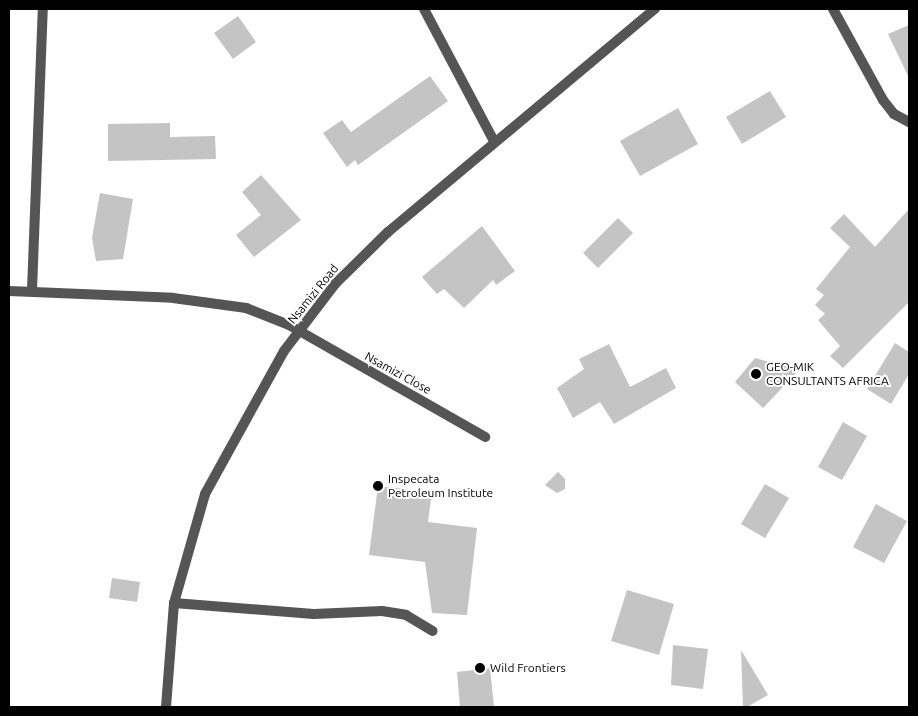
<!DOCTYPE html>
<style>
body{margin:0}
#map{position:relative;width:918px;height:716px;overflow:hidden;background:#fff;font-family:Ubuntu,sans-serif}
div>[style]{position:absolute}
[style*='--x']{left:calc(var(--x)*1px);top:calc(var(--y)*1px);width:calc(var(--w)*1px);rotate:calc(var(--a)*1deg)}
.building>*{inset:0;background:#c4c4c4}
.minor>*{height:10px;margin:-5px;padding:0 5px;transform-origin:5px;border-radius:5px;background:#555}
.tertiary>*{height:10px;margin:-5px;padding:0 5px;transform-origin:5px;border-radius:5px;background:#555}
.dots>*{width:14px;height:14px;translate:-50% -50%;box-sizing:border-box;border:2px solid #fff;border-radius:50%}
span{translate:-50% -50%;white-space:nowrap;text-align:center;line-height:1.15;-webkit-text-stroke:4px #fff;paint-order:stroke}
.street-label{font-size:12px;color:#000}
.poi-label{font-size:12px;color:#000}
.left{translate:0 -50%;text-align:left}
.frame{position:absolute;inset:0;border:10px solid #000;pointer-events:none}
</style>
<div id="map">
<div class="building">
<div style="clip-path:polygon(238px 16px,256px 42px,233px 59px,214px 33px)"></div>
<div style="clip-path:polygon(909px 25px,909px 78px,888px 34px)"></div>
<div style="clip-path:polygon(430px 76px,448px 101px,358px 165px,355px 160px,347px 167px,323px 133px,342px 120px,351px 132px)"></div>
<div style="clip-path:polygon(770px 91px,786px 117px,742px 144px,726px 117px)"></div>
<div style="clip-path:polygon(678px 108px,698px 144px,640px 176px,620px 141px)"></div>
<div style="clip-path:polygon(170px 123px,170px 137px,215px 136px,216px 159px,108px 161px,108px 124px)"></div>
<div style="clip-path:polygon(261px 175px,301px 220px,254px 257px,236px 235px,261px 215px,242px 192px)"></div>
<div style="clip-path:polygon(100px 193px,133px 199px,123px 259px,96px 261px,92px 238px)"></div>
<div style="clip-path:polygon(909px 209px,909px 302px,843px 368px,830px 356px,840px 346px,818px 320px,825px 314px,815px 305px,824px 295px,816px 289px,850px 247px,830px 228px,844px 214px,875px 247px)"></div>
<div style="clip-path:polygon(618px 218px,633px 233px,598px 268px,583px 253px)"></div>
<div style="clip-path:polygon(482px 226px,515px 271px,496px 285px,493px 280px,464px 308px,444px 289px,437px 294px,422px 277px)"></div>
<div style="clip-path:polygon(895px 343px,909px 352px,909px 374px,891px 404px,867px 389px)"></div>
<div style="clip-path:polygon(609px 344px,630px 387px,666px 368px,676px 388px,614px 424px,600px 402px,573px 418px,557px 388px,584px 369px,579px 359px)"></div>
<div style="clip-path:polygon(755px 358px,799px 370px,763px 408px,735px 382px)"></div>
<div style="clip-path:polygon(843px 422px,867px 436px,842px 480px,818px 467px)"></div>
<div style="clip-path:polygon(558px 472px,565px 479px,565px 489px,557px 493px,545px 485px)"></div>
<div style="clip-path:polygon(765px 484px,789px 498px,765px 538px,741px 524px)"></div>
<div style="clip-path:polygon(378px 486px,432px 492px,428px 522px,477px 528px,467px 615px,432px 613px,425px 562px,369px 555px)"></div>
<div style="clip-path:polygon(876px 504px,907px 521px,884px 563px,853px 547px)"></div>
<div style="clip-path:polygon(112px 578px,140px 582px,137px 602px,109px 598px)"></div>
<div style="clip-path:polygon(627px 590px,674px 604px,659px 655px,611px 641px)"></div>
<div style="clip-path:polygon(673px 645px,708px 649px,703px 689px,671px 685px)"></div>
<div style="clip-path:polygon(741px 650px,768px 695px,747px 707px,743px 707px)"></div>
<div style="clip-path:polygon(490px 668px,494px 707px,460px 707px,457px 672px)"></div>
</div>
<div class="minor">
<div style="--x:424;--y:9;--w:149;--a:62.1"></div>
<div style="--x:833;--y:9;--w:104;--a:61.2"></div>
<div style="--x:883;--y:100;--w:18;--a:52"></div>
<div style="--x:894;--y:114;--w:17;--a:28"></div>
<div style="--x:32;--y:290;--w:281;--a:-87.8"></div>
<div style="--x:9;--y:291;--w:164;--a:2.4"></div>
<div style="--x:173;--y:298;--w:74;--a:7.8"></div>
<div style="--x:246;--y:308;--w:46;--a:21.6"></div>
<div style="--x:289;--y:325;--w:226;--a:29.7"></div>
<div style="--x:174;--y:603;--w:140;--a:4.5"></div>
<div style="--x:314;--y:614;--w:68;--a:-2.5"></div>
<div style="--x:382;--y:611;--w:24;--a:9"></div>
<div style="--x:406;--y:615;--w:31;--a:31"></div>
</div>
<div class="tertiary">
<div style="--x:166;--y:707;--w:104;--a:-85.6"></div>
<div style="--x:174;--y:603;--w:113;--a:-74.1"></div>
<div style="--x:205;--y:494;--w:163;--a:-61.1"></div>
<div style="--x:284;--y:351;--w:84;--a:-52.7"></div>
<div style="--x:335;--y:284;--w:74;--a:-44.5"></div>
<div style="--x:388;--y:232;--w:348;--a:-39.9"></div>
</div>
<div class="dots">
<div style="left:756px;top:374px;background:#000"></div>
<div style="left:378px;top:486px;background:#000"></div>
<div style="left:480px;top:668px;background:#000"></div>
</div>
<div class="street-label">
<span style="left:313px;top:294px;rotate:-51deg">Nsamizi Road</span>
<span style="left:398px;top:373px;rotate:29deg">Nsamizi Close</span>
</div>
<div class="poi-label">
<span class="left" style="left:766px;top:374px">GEO-MIK<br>CONSULTANTS AFRICA</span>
<span class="left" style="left:388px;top:486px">Inspecata<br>Petroleum Institute</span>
<span class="left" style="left:490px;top:668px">Wild Frontiers</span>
</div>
<div class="frame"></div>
</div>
